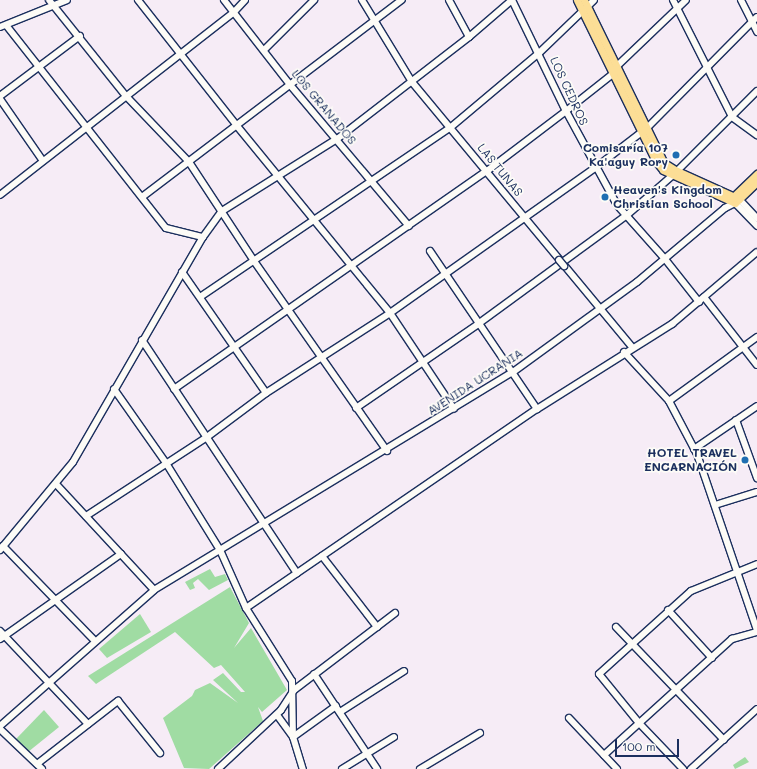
<!DOCTYPE html>
<meta charset="utf-8">
<style>
body{margin:0}
#map{position:relative;width:757px;height:769px;overflow:hidden;background:#f6ecf6;font-family:Mali,sans-serif}
div>[style]{position:absolute}
[style*='--x']{left:calc(var(--x)*1px);top:calc(var(--y)*1px);width:calc(var(--w)*1px);rotate:calc(var(--a)*1deg)}
.green>*{inset:0;background:#a0dca3}
.roads{filter:drop-shadow(1px 0 #1b2f5e) drop-shadow(-1px 0 #1b2f5e) drop-shadow(0 1px #1b2f5e) drop-shadow(0 -1px #1b2f5e)}
.minor>*{height:6px;margin:-3px;padding:0 3px;transform-origin:3px;border-radius:3px;background:#fdfcf7}
.major>*{height:7px;margin:-3.5px;padding:0 3.5px;transform-origin:3.5px;border-radius:3.5px;background:#fcde96}
.bridges{filter:drop-shadow(1px 0 #1b2f5e) drop-shadow(-1px 0 #1b2f5e) drop-shadow(0 1px #1b2f5e) drop-shadow(0 -1px #1b2f5e)}
.minor-bridge>*{height:6px;margin:-3px;padding:0 3px;transform-origin:3px;border-radius:3px;background:#fdfcf7}
.dots>*{width:11px;height:11px;translate:-50% -50%;box-sizing:border-box;border:2px solid #fdfcf7;border-radius:50%}
span{translate:-50% -50%;white-space:nowrap;text-align:center;line-height:1.15;-webkit-text-stroke:3.5px #fdfcf7;paint-order:stroke}
.street-label{font-size:12px;color:#1b2f5e}
.poi-label{font-size:12px;color:#1b2f5e;font-weight:700}
.right{translate:-100% -50%;text-align:right}
.left{translate:0 -50%;text-align:left}
.scale{position:absolute;left:615px;top:739px;width:64px;height:18px;box-sizing:border-box;border:2px solid #1b2f5e;border-top:0;padding-left:5px;font-size:12px;line-height:14px;white-space:nowrap;color:#1b2f5e;-webkit-text-stroke:3px #fdfcf7;paint-order:stroke}
</style>
<div id="map">
<div class="green">
<div style="clip-path:polygon(210px 569px,215px 577px,225px 574px,228px 580px,209px 590px,198px 579px,193px 583px,195px 588px,190px 590px,185px 582px)"></div>
<div style="clip-path:polygon(230px 587px,249px 623px,234px 648px,251px 628px,287px 690px,262px 712px,258px 707px,263px 721px,209px 769px,184px 768px,163px 718px,192px 696px,195px 690px,210px 683px,238px 703px,213px 680px,223px 673px,241px 692px,245px 692px,221px 665px,214px 668px,175px 632px,96px 684px,88px 676px)"></div>
<div style="clip-path:polygon(140px 614px,151px 632px,107px 658px,99px 649px)"></div>
<div style="clip-path:polygon(44px 710px,59px 727px,28px 752px,16px 739px)"></div>
<div style="clip-path:polygon(745px 757px,749px 762px,735px 769px,733px 765px)"></div>
</div>
<div class="roads">
<div class="minor">
<div style="--x:49;--y:0;--w:123;--a:51.3"></div>
<div style="--x:126;--y:96;--w:91;--a:46.3"></div>
<div style="--x:189;--y:162;--w:118;--a:56.7"></div>
<div style="--x:254;--y:261;--w:232;--a:55"></div>
<div style="--x:138;--y:0;--w:160;--a:51.8"></div>
<div style="--x:237;--y:126;--w:242;--a:50.7"></div>
<div style="--x:390;--y:313;--w:115;--a:56.3"></div>
<div style="--x:224;--y:0;--w:109;--a:52.1"></div>
<div style="--x:291;--y:86;--w:183;--a:49.9"></div>
<div style="--x:362;--y:0;--w:96;--a:58.6"></div>
<div style="--x:412;--y:82;--w:344;--a:50.3"></div>
<div style="--x:449;--y:0;--w:42;--a:61.6"></div>
<div style="--x:512;--y:0;--w:123;--a:64.1"></div>
<div style="--x:566;--y:111;--w:107;--a:61.5"></div>
<div style="--x:617;--y:205;--w:72;--a:48.4"></div>
<div style="--x:665;--y:259;--w:55;--a:51.7"></div>
<div style="--x:673;--y:0;--w:131;--a:63.2"></div>
<div style="--x:732;--y:117;--w:31;--a:36"></div>
<div style="--x:741;--y:0;--w:36;--a:63"></div>
<div style="--x:6;--y:25;--w:258;--a:51.8"></div>
<div style="--x:166;--y:228;--w:38;--a:14"></div>
<div style="--x:0;--y:27;--w:72;--a:-21.9"></div>
<div style="--x:264;--y:50;--w:71;--a:-45"></div>
<div style="--x:0;--y:96;--w:100;--a:-36.9"></div>
<div style="--x:0;--y:99;--w:75;--a:55.3"></div>
<div style="--x:0;--y:195;--w:297;--a:-38"></div>
<div style="--x:234;--y:12;--w:16;--a:-47"></div>
<div style="--x:142;--y:197;--w:326;--a:-37.2"></div>
<div style="--x:739;--y:199;--w:26;--a:47"></div>
<div style="--x:430;--y:251;--w:191;--a:55.9"></div>
<div style="--x:182;--y:272;--w:147;--a:55.2"></div>
<div style="--x:200;--y:297;--w:303;--a:-34.1"></div>
<div style="--x:451;--y:127;--w:115;--a:-40.1"></div>
<div style="--x:539;--y:53;--w:76;--a:-43.9"></div>
<div style="--x:704;--y:297;--w:86;--a:52.1"></div>
<div style="--x:142;--y:340;--w:280;--a:56.4"></div>
<div style="--x:624;--y:352;--w:67;--a:47.4"></div>
<div style="--x:669;--y:401;--w:60;--a:62.2"></div>
<div style="--x:697;--y:454;--w:186;--a:71.2"></div>
<div style="--x:114;--y:389;--w:90;--a:54.9"></div>
<div style="--x:166;--y:463;--w:102;--a:58.2"></div>
<div style="--x:220;--y:550;--w:64;--a:65.9"></div>
<div style="--x:246;--y:608;--w:86;--a:57.8"></div>
<div style="--x:292;--y:681;--w:56;--a:89"></div>
<div style="--x:293;--y:737;--w:34;--a:73"></div>
<div style="--x:174;--y:389;--w:381;--a:-34.9"></div>
<div style="--x:487;--y:171;--w:99;--a:-37.2"></div>
<div style="--x:566;--y:111;--w:61;--a:-38.4"></div>
<div style="--x:614;--y:73;--w:8;--a:-67"></div>
<div style="--x:617;--y:66;--w:95;--a:-43.7"></div>
<div style="--x:669;--y:401;--w:109;--a:-36"></div>
<div style="--x:356;--y:408;--w:148;--a:-34.5"></div>
<div style="--x:478;--y:324;--w:185;--a:-36.2"></div>
<div style="--x:627;--y:215;--w:61;--a:-41"></div>
<div style="--x:673;--y:175;--w:119;--a:-45"></div>
<div style="--x:736;--y:420;--w:62;--a:70.1"></div>
<div style="--x:694;--y:449;--w:76;--a:-34.3"></div>
<div style="--x:56;--y:484;--w:144;--a:47.2"></div>
<div style="--x:715;--y:505;--w:44;--a:-17.2"></div>
<div style="--x:86;--y:516;--w:145;--a:-33.1"></div>
<div style="--x:207;--y:437;--w:74;--a:-36.7"></div>
<div style="--x:266;--y:393;--w:148;--a:-32.8"></div>
<div style="--x:390;--y:313;--w:251;--a:-35.3"></div>
<div style="--x:595;--y:168;--w:66;--a:-37.6"></div>
<div style="--x:647;--y:128;--w:156;--a:-45.3"></div>
<div style="--x:3;--y:546;--w:132;--a:45.9"></div>
<div style="--x:0;--y:550;--w:114;--a:-50.3"></div>
<div style="--x:73;--y:462;--w:260;--a:-60"></div>
<div style="--x:203;--y:237;--w:32;--a:-54"></div>
<div style="--x:222;--y:211;--w:136;--a:-32.1"></div>
<div style="--x:337;--y:139;--w:167;--a:-37.7"></div>
<div style="--x:469;--y:37;--w:57;--a:-40.7"></div>
<div style="--x:322;--y:556;--w:90;--a:52.2"></div>
<div style="--x:246;--y:608;--w:353;--a:-34.4"></div>
<div style="--x:537;--y:409;--w:160;--a:-32.2"></div>
<div style="--x:672;--y:324;--w:111;--a:-40.3"></div>
<div style="--x:668;--y:610;--w:65;--a:47.5"></div>
<div style="--x:616;--y:627;--w:156;--a:46.3"></div>
<div style="--x:0;--y:631;--w:128;--a:46.6"></div>
<div style="--x:0;--y:639;--w:148;--a:-35.1"></div>
<div style="--x:314;--y:674;--w:114;--a:56.4"></div>
<div style="--x:340;--y:712;--w:76;--a:-32.6"></div>
<div style="--x:277;--y:715;--w:27;--a:54"></div>
<div style="--x:293;--y:737;--w:53;--a:-35.8"></div>
<div style="--x:569;--y:718;--w:70;--a:46.7"></div>
<div style="--x:0;--y:726;--w:205;--a:-41.4"></div>
<div style="--x:154;--y:590;--w:420;--a:-31.3"></div>
<div style="--x:513;--y:372;--w:153;--a:-36"></div>
<div style="--x:637;--y:282;--w:115;--a:-40.1"></div>
<div style="--x:725;--y:208;--w:11;--a:-27"></div>
<div style="--x:735;--y:203;--w:32;--a:46"></div>
<div style="--x:0;--y:729;--w:58;--a:43.6"></div>
<div style="--x:604;--y:755;--w:173;--a:-42.2"></div>
<div style="--x:732;--y:639;--w:26;--a:-16"></div>
<div style="--x:37;--y:764;--w:103;--a:-37.9"></div>
<div style="--x:118;--y:701;--w:67;--a:51.1"></div>
<div style="--x:218;--y:769;--w:86;--a:-43.1"></div>
<div style="--x:281;--y:710;--w:24;--a:-57"></div>
<div style="--x:294;--y:690;--w:127;--a:-37.3"></div>
<div style="--x:342;--y:769;--w:61;--a:-31.6"></div>
<div style="--x:420;--y:769;--w:70;--a:-31"></div>
<div style="--x:683;--y:769;--w:64;--a:-133.7"></div>
<div style="--x:639;--y:723;--w:63;--a:-129.2"></div>
<div style="--x:599;--y:674;--w:124;--a:-42.1"></div>
<div style="--x:691;--y:591;--w:71;--a:-22.2"></div>
<div style="--x:691;--y:769;--w:89;--a:-42.3"></div>
</div>
<div class="major">
<div style="--x:577;--y:0;--w:179;--a:63.9"></div>
<div style="--x:656;--y:161;--w:11;--a:52"></div>
<div style="--x:663;--y:170;--w:79;--a:24.6"></div>
<div style="--x:735;--y:203;--w:30;--a:-44"></div>
<div style="--x:584;--y:0;--w:182;--a:63.9"></div>
<div style="--x:664;--y:163;--w:15;--a:32"></div>
<div style="--x:677;--y:171;--w:68;--a:24.3"></div>
<div style="--x:732;--y:198;--w:35;--a:-44"></div>
</div>
</div>
<div class="bridges">
<div class="minor-bridge">
<div style="--x:559;--y:260;--w:8;--a:50"></div>
</div>
</div>
<div class="dots">
<div style="left:676px;top:155px;background:#1f6fb2"></div>
<div style="left:605px;top:197px;background:#1f6fb2"></div>
<div style="left:745px;top:460px;background:#1f6fb2"></div>
</div>
<div class="street-label">
<span style="left:569px;top:91px;rotate:65deg">LOS CEDROS</span>
<span style="left:324px;top:107px;rotate:50deg">LOS GRANADOS</span>
<span style="left:500px;top:170px;rotate:51deg">LAS TUNAS</span>
<span style="left:475px;top:382px;rotate:-33deg">AVENIDA UCRANIA</span>
</div>
<div class="poi-label">
<span class="right" style="left:668px;top:155px">Comisaría 107<br>Ka'aguy Rory</span>
<span class="left" style="left:613px;top:197px">Heaven's Kingdom<br>Christian School</span>
<span class="right" style="left:737px;top:460px">HOTEL TRAVEL<br>ENCARNACIÓN</span>
</div>
<div class="scale">100 m</div>
</div>
